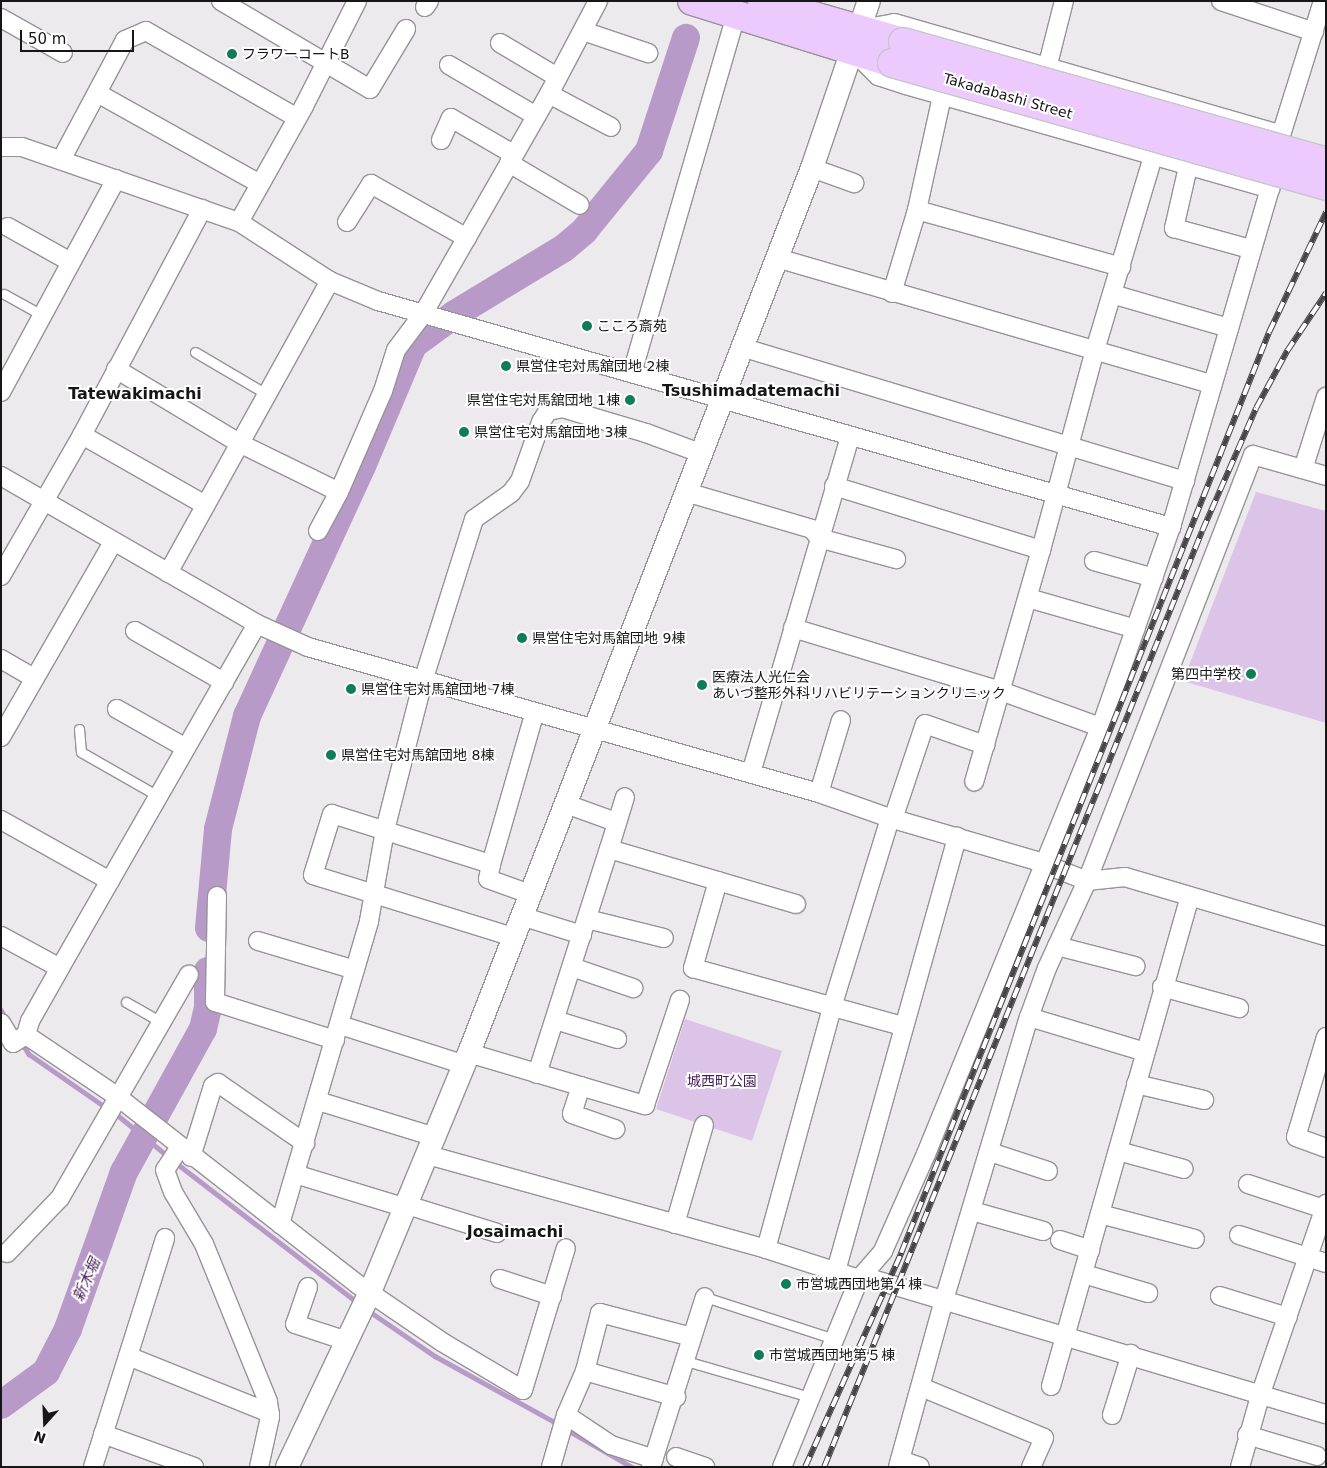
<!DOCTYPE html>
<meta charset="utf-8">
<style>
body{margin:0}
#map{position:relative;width:1327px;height:1468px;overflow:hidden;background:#edeaee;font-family:"DejaVu Sans","Noto Sans JP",sans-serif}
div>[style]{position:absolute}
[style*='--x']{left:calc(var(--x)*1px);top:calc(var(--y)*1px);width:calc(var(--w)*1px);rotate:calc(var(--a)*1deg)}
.green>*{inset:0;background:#dcc4e8}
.stream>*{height:4.5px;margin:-2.25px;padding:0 2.25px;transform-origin:2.25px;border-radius:2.25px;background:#b89ac8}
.river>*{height:28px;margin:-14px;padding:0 14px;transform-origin:14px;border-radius:14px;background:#b89ac8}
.roads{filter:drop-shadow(1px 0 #969397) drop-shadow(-1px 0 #969397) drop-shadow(0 1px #969397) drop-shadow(0 -1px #969397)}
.service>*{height:9px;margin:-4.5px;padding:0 4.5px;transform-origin:4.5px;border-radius:4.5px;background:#fff}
.minor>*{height:18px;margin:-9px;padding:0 9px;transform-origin:9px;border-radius:9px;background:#fff}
.tertiary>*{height:22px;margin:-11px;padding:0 11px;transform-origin:11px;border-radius:11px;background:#fff}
.trunk>*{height:28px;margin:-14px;padding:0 14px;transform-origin:14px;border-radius:14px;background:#eccafe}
.rail>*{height:5.5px;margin-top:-2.75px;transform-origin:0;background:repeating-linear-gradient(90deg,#fff 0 11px,#474547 0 22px);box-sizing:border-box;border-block:1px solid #474547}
.bridges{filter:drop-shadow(1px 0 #c7c7c7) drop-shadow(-1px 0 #c7c7c7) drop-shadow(0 1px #c7c7c7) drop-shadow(0 -1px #c7c7c7)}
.trunk-bridge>*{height:28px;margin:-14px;padding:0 14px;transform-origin:14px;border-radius:14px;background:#eccafe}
.dots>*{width:14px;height:14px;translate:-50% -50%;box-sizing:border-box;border:2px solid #fff;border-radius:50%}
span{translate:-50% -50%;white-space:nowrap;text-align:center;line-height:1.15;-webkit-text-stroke:4px #fff;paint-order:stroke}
.poi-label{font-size:14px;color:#171617}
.left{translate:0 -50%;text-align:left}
.right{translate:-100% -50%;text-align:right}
.street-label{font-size:14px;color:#171617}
.park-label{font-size:14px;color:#461f58}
.water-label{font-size:15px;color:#4c255d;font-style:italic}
.quarter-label{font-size:16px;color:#171617;font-weight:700}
.frame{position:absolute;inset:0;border:2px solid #171617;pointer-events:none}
.north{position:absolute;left:20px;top:1398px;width:50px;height:50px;-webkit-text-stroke:4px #fff;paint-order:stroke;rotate:200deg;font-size:14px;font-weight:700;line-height:20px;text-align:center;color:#171617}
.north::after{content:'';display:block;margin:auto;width:18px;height:22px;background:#171617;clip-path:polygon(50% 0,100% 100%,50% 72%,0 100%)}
.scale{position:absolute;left:20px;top:30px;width:114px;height:22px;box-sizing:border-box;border:2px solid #171617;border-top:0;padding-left:6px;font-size:15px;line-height:18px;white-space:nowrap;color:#171617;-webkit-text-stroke:4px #fff;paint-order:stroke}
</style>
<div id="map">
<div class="green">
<div style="clip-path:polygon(1256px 492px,1326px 511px,1326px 723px,1183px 681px)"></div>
<div style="clip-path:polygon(685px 1019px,782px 1051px,752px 1141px,656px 1109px)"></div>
</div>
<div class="stream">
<div style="--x:1;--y:1010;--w:12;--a:59"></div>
<div style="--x:22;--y:1043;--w:13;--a:58"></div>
<div style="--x:29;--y:1054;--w:96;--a:34.8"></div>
<div style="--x:115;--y:1113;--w:70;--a:39.2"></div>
<div style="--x:175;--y:1162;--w:230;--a:37.6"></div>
<div style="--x:369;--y:1311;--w:80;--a:34.3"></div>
<div style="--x:435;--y:1356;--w:143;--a:28.9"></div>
<div style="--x:566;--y:1429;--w:76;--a:29.9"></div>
</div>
<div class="river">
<div style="--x:209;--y:928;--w:99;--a:-84.8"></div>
<div style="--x:218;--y:829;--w:117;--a:-75.6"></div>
<div style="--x:247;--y:716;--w:275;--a:-65.3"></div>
<div style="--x:362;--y:466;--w:131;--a:-67.1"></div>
<div style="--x:413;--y:345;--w:52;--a:-36.4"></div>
<div style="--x:455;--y:314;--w:127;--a:-31.2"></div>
<div style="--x:564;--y:248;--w:26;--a:-40"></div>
<div style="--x:584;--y:231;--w:103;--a:-50.9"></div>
<div style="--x:649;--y:151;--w:119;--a:-71.9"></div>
<div style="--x:1;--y:1405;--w:56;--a:-36.3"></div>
<div style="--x:46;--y:1372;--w:48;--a:-62.9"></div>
<div style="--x:68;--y:1329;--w:167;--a:-70.4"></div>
<div style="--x:124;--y:1172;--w:163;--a:-61.1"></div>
<div style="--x:203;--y:1029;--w:23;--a:-77"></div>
<div style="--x:208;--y:1007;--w:36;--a:-90"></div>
</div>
<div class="roads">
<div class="service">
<div style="--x:4;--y:294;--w:43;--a:28.9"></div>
<div style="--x:195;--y:352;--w:85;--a:30.5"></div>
<div style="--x:79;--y:729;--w:23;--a:85"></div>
<div style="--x:81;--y:752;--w:89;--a:29.7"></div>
<div style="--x:126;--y:1002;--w:43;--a:29.6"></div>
<div style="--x:705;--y:1297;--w:136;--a:18"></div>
<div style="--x:686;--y:1361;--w:129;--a:16.2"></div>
</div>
<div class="minor">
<div style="--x:221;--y:1;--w:173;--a:30.6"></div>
<div style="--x:370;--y:89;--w:70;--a:-59"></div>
<div style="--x:1221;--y:1;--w:98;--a:18.4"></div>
<div style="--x:425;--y:7;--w:7;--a:-56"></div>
<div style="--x:1;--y:18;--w:71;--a:29.4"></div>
<div style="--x:867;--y:28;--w:27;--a:-10"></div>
<div style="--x:894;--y:23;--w:403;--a:16.1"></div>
<div style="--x:1281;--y:135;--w:140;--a:-72.6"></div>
<div style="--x:583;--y:31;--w:69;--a:18.7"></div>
<div style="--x:500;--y:43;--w:66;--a:30.8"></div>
<div style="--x:857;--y:55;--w:30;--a:45"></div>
<div style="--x:878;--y:76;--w:29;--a:18"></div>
<div style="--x:906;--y:85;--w:379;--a:15.9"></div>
<div style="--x:449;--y:65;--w:101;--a:30.4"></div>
<div style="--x:1047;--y:68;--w:69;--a:-75.8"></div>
<div style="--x:99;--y:94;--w:184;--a:29.2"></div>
<div style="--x:549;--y:94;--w:70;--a:28"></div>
<div style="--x:441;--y:140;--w:24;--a:-66"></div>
<div style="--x:451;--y:118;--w:72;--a:30.1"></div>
<div style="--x:1;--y:147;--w:21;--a:0"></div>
<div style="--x:22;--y:147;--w:230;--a:19.1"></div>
<div style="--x:239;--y:222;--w:108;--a:33"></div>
<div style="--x:330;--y:281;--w:52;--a:22.6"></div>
<div style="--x:378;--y:301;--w:825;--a:15.91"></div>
<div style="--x:61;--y:160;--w:136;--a:-61.9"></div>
<div style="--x:125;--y:40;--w:23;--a:-23"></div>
<div style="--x:146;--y:31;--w:174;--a:29.9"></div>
<div style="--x:509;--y:163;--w:82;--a:30.6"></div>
<div style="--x:1188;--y:167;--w:63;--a:102.9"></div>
<div style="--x:1174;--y:228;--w:79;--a:15.4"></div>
<div style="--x:812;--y:168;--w:45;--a:19.7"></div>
<div style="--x:917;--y:210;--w:212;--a:15.6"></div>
<div style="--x:239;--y:222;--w:133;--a:-60.7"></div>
<div style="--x:304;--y:106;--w:118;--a:-63.2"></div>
<div style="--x:347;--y:222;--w:45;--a:-57.7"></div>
<div style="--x:371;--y:184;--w:110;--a:29.4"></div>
<div style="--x:8;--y:227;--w:72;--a:29.1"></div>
<div style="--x:777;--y:258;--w:453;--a:16.2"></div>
<div style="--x:892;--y:293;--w:87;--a:-73.2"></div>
<div style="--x:917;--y:210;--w:117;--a:-77.6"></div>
<div style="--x:1112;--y:294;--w:122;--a:16.2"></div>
<div style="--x:741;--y:347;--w:464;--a:16.8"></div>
<div style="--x:116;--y:369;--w:146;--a:31"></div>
<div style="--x:241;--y:444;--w:109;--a:26.1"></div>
<div style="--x:632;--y:373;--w:374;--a:-73.8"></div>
<div style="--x:1;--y:392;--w:242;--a:-61.6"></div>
<div style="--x:82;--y:435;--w:142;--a:29.6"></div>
<div style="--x:1303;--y:469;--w:76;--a:-72.3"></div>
<div style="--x:1;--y:476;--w:296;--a:30"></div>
<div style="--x:257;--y:624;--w:56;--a:24.3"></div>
<div style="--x:308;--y:647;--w:531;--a:15.95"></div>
<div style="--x:819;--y:793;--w:75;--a:19.4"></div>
<div style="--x:890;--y:818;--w:150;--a:16.3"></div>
<div style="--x:1034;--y:860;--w:57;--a:21.6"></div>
<div style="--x:1087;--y:881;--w:38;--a:-6"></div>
<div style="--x:1125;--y:877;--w:209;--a:16.4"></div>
<div style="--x:834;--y:486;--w:217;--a:17.2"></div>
<div style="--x:1041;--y:550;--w:241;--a:106.1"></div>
<div style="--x:686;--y:492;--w:131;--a:16.4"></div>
<div style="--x:812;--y:529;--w:11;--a:52"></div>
<div style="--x:819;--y:538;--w:80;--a:15.3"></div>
<div style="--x:318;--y:531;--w:44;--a:-61.7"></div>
<div style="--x:339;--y:492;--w:110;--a:-66.5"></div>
<div style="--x:383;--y:391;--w:43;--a:-72.4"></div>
<div style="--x:396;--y:350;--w:45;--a:-53.1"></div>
<div style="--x:423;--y:314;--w:254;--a:-60.2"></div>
<div style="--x:549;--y:94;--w:105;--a:-62.2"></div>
<div style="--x:1041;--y:550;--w:207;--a:-74.9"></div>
<div style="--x:1095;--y:350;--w:202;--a:-73.3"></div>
<div style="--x:1094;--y:561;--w:62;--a:15.8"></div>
<div style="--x:168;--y:573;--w:334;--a:-61"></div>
<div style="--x:1;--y:576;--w:163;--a:-60.1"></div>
<div style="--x:82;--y:435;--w:256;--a:-62"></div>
<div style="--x:1028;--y:598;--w:112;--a:16"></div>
<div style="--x:257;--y:624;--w:396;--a:119.8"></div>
<div style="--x:60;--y:968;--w:61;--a:119.5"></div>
<div style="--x:30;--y:1021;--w:15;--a:106"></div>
<div style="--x:26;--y:1035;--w:111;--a:34"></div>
<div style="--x:118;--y:1097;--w:303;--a:38"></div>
<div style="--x:357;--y:1284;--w:103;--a:34.3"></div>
<div style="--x:442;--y:1342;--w:94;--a:30.7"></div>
<div style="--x:523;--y:1390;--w:148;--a:-73.2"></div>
<div style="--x:793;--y:628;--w:217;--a:16.9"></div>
<div style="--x:1001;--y:691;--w:105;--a:20"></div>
<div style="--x:135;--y:631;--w:103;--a:29.8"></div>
<div style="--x:1;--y:659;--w:38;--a:30"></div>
<div style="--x:117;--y:709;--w:79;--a:29.5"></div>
<div style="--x:1;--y:737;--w:225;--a:-60.1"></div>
<div style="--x:751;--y:773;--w:350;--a:-73.6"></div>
<div style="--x:819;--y:793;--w:76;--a:-73.2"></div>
<div style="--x:566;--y:804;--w:53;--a:19.8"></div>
<div style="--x:893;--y:819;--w:100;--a:-71.4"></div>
<div style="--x:925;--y:724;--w:64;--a:19.3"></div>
<div style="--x:1;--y:820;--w:125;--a:29.2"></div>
<div style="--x:609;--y:849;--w:54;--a:-72.9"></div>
<div style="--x:491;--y:864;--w:15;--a:101"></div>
<div style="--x:488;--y:879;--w:45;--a:19.7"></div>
<div style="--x:718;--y:881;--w:91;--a:106"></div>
<div style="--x:693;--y:968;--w:217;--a:15.5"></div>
<div style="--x:217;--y:896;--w:106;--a:91.1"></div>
<div style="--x:215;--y:1002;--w:126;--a:17.6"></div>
<div style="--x:521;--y:916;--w:64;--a:17.3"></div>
<div style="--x:587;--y:919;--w:79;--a:13.9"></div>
<div style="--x:1;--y:936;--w:67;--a:28.5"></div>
<div style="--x:513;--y:937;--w:209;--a:-162.8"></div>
<div style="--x:313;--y:875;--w:64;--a:-72.7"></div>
<div style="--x:332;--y:814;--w:167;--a:17.5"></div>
<div style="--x:491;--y:864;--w:158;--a:-73.9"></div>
<div style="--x:258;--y:941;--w:101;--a:16.6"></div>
<div style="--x:1057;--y:946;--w:81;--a:14.4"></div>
<div style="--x:572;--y:967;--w:65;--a:19"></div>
<div style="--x:1162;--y:987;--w:80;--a:15.3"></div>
<div style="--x:1029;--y:1017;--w:121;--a:16.8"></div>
<div style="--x:555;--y:1020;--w:65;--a:17"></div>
<div style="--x:1;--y:1023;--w:23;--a:59"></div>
<div style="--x:13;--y:1043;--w:15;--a:-32"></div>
<div style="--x:340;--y:1025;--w:131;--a:17.7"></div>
<div style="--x:1326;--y:1037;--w:104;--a:106.7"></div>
<div style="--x:1296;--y:1137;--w:32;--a:20"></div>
<div style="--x:469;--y:1053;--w:184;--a:16.5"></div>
<div style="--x:645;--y:1105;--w:111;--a:-71.6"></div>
<div style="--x:537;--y:1074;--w:236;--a:-72.3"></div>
<div style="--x:609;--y:849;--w:195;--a:16.4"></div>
<div style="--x:1136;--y:1084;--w:70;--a:13.2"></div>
<div style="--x:581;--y:1086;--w:29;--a:108"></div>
<div style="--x:572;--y:1114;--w:46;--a:19.2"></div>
<div style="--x:318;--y:1101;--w:122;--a:17.1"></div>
<div style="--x:180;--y:1147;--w:27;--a:123"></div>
<div style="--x:165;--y:1170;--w:23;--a:70"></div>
<div style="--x:173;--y:1192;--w:61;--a:59.2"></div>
<div style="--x:204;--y:1244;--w:170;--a:67.9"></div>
<div style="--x:268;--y:1402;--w:15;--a:82"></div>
<div style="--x:270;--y:1417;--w:51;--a:102.4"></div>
<div style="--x:1118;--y:1151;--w:68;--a:15.3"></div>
<div style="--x:990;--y:1152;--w:61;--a:18.1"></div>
<div style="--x:428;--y:1155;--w:351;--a:15.5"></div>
<div style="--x:766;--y:1249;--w:98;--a:17.9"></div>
<div style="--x:859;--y:1279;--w:13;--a:0"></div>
<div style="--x:872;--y:1279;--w:474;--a:16.6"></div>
<div style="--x:191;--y:1157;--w:74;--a:-72.8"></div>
<div style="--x:213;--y:1086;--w:6;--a:-31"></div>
<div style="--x:218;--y:1083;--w:106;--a:34.6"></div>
<div style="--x:295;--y:1174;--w:116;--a:17"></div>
<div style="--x:1248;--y:1184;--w:80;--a:18.2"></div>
<div style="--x:407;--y:1205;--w:94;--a:17.3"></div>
<div style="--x:972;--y:1211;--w:74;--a:15.7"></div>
<div style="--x:1100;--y:1214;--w:98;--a:14.7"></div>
<div style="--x:280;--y:1224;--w:316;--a:-73.6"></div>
<div style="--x:369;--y:921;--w:92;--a:-80"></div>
<div style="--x:385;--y:830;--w:154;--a:-75.7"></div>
<div style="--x:423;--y:681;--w:170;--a:-72.5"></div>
<div style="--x:474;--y:519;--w:45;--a:-35.1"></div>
<div style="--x:511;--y:493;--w:15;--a:-53"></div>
<div style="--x:520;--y:481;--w:63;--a:-70.4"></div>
<div style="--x:541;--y:422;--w:13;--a:-58"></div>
<div style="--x:548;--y:411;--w:14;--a:-12"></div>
<div style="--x:562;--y:408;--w:88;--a:16.6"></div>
<div style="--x:646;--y:433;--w:58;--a:20.3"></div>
<div style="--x:675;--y:1224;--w:103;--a:-73.7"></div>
<div style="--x:1239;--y:1235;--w:91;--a:17.8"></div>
<div style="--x:1060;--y:1240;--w:32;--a:18"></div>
<div style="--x:766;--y:1249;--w:251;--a:-74.7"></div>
<div style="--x:832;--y:1007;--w:198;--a:-72.9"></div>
<div style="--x:7;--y:1253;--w:76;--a:-46.1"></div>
<div style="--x:60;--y:1198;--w:258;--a:-60"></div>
<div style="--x:836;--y:1271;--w:451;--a:-74.4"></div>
<div style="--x:1084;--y:1274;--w:67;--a:16.5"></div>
<div style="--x:500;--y:1279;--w:55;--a:18.1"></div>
<div style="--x:308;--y:1287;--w:39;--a:109"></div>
<div style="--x:295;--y:1324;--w:55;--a:18.1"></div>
<div style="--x:1220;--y:1296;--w:71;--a:17.2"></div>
<div style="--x:128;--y:1356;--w:153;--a:21.9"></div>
<div style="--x:585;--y:1371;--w:95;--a:15.9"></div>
<div style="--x:1051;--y:1386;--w:509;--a:-74.16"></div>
<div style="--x:921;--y:1387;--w:133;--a:22.5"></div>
<div style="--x:1044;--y:1438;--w:32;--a:114"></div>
<div style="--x:566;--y:1415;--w:54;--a:33.7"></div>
<div style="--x:611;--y:1445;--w:45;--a:18"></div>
<div style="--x:1112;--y:1415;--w:64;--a:-72.7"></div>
<div style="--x:103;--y:1434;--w:97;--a:19.9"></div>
<div style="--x:1247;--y:1435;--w:73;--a:16.7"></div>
<div style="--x:676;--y:1457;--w:31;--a:19"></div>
<div style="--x:900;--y:1460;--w:21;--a:19"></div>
<div style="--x:93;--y:1467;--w:240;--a:-72.5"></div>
<div style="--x:551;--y:1467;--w:54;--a:-73.9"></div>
<div style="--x:566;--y:1415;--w:48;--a:-66.6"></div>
<div style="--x:585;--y:1371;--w:60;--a:-75.5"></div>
<div style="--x:600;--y:1313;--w:95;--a:14.6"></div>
<div style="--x:651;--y:1467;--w:178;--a:-72.4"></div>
<div style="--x:782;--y:1467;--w:203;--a:-67.7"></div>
<div style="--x:859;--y:1279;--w:37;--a:-49"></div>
<div style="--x:883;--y:1251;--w:106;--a:-66.1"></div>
<div style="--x:926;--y:1154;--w:468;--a:-67.8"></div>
<div style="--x:1103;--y:721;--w:206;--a:-70.7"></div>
<div style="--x:1171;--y:527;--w:350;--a:-73.7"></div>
<div style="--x:1269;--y:191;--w:57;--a:-77.9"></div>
<div style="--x:898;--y:1467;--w:173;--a:-74.6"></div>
<div style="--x:944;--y:1300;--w:295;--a:-73.3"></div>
<div style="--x:1029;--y:1017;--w:52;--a:-69.8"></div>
<div style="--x:1047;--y:968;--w:96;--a:-65.3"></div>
<div style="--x:1087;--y:881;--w:457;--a:-68.7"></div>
<div style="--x:1253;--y:455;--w:76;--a:16"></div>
<div style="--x:1240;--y:1467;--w:77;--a:-74.2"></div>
<div style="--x:1261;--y:1393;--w:200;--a:-71"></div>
</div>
<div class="tertiary">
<div style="--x:287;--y:1467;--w:194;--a:-64.6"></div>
<div style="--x:370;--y:1292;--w:259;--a:-67.5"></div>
<div style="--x:469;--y:1053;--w:949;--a:-68.82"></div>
<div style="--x:812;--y:168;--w:176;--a:-71.2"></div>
</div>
<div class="trunk">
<div style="--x:692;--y:1;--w:209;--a:17.2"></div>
<div style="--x:762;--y:1;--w:147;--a:16.2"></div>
</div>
</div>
<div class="rail">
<div style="--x:805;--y:1467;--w:235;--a:-65.8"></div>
<div style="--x:901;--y:1253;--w:992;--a:-68.22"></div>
<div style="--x:1269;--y:332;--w:133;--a:-64.6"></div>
<div style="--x:824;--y:1467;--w:1009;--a:-68.01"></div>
<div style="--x:1202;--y:531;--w:134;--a:-66.3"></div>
<div style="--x:1256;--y:408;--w:65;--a:-61.5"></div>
<div style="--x:1287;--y:351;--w:70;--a:-56.1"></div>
</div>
<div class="bridges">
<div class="trunk-bridge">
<div style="--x:903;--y:42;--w:440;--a:15.8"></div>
<div style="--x:892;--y:63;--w:451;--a:15.8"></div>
</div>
</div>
<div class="dots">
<div style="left:232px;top:54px;background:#0e7d58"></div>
<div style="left:587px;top:326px;background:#0e7d58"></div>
<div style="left:506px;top:366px;background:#0e7d58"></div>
<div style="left:630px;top:400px;background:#0e7d58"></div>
<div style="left:464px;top:432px;background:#0e7d58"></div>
<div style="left:522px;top:638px;background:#0e7d58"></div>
<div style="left:1251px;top:674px;background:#0e7d58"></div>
<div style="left:702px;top:685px;background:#0e7d58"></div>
<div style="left:351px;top:689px;background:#0e7d58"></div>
<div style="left:331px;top:755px;background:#0e7d58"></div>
<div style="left:786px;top:1284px;background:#0e7d58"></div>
<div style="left:759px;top:1355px;background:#0e7d58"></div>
</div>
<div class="poi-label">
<span class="left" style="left:242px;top:54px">フラワーコートB</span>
<span class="left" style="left:597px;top:326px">こころ斎苑</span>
<span class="left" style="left:516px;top:366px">県営住宅対馬舘団地 2棟</span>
<span class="right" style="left:620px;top:400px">県営住宅対馬舘団地 1棟</span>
<span class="left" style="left:474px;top:432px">県営住宅対馬舘団地 3棟</span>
<span class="left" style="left:532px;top:638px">県営住宅対馬舘団地 9棟</span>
<span class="right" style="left:1241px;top:674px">第四中学校</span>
<span class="left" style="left:712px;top:685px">医療法人光仁会<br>あいづ整形外科リハビリテーションクリニック</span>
<span class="left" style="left:361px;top:689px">県営住宅対馬舘団地 7棟</span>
<span class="left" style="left:341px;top:755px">県営住宅対馬舘団地 8棟</span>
<span class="left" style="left:796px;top:1284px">市営城西団地第４棟</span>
<span class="left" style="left:769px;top:1355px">市営城西団地第５棟</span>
</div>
<div class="street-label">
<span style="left:1008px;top:96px;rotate:16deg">Takadabashi Street</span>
</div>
<div class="park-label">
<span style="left:722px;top:1081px">城西町公園</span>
</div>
<div class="water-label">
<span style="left:87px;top:1280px;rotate:-66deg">新木堀</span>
</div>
<div class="quarter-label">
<span style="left:751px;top:391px">Tsushimadatemachi</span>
<span style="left:135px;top:394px">Tatewakimachi</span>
<span style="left:515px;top:1232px">Josaimachi</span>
</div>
<div class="frame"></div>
<div class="north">N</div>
<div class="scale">50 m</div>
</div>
